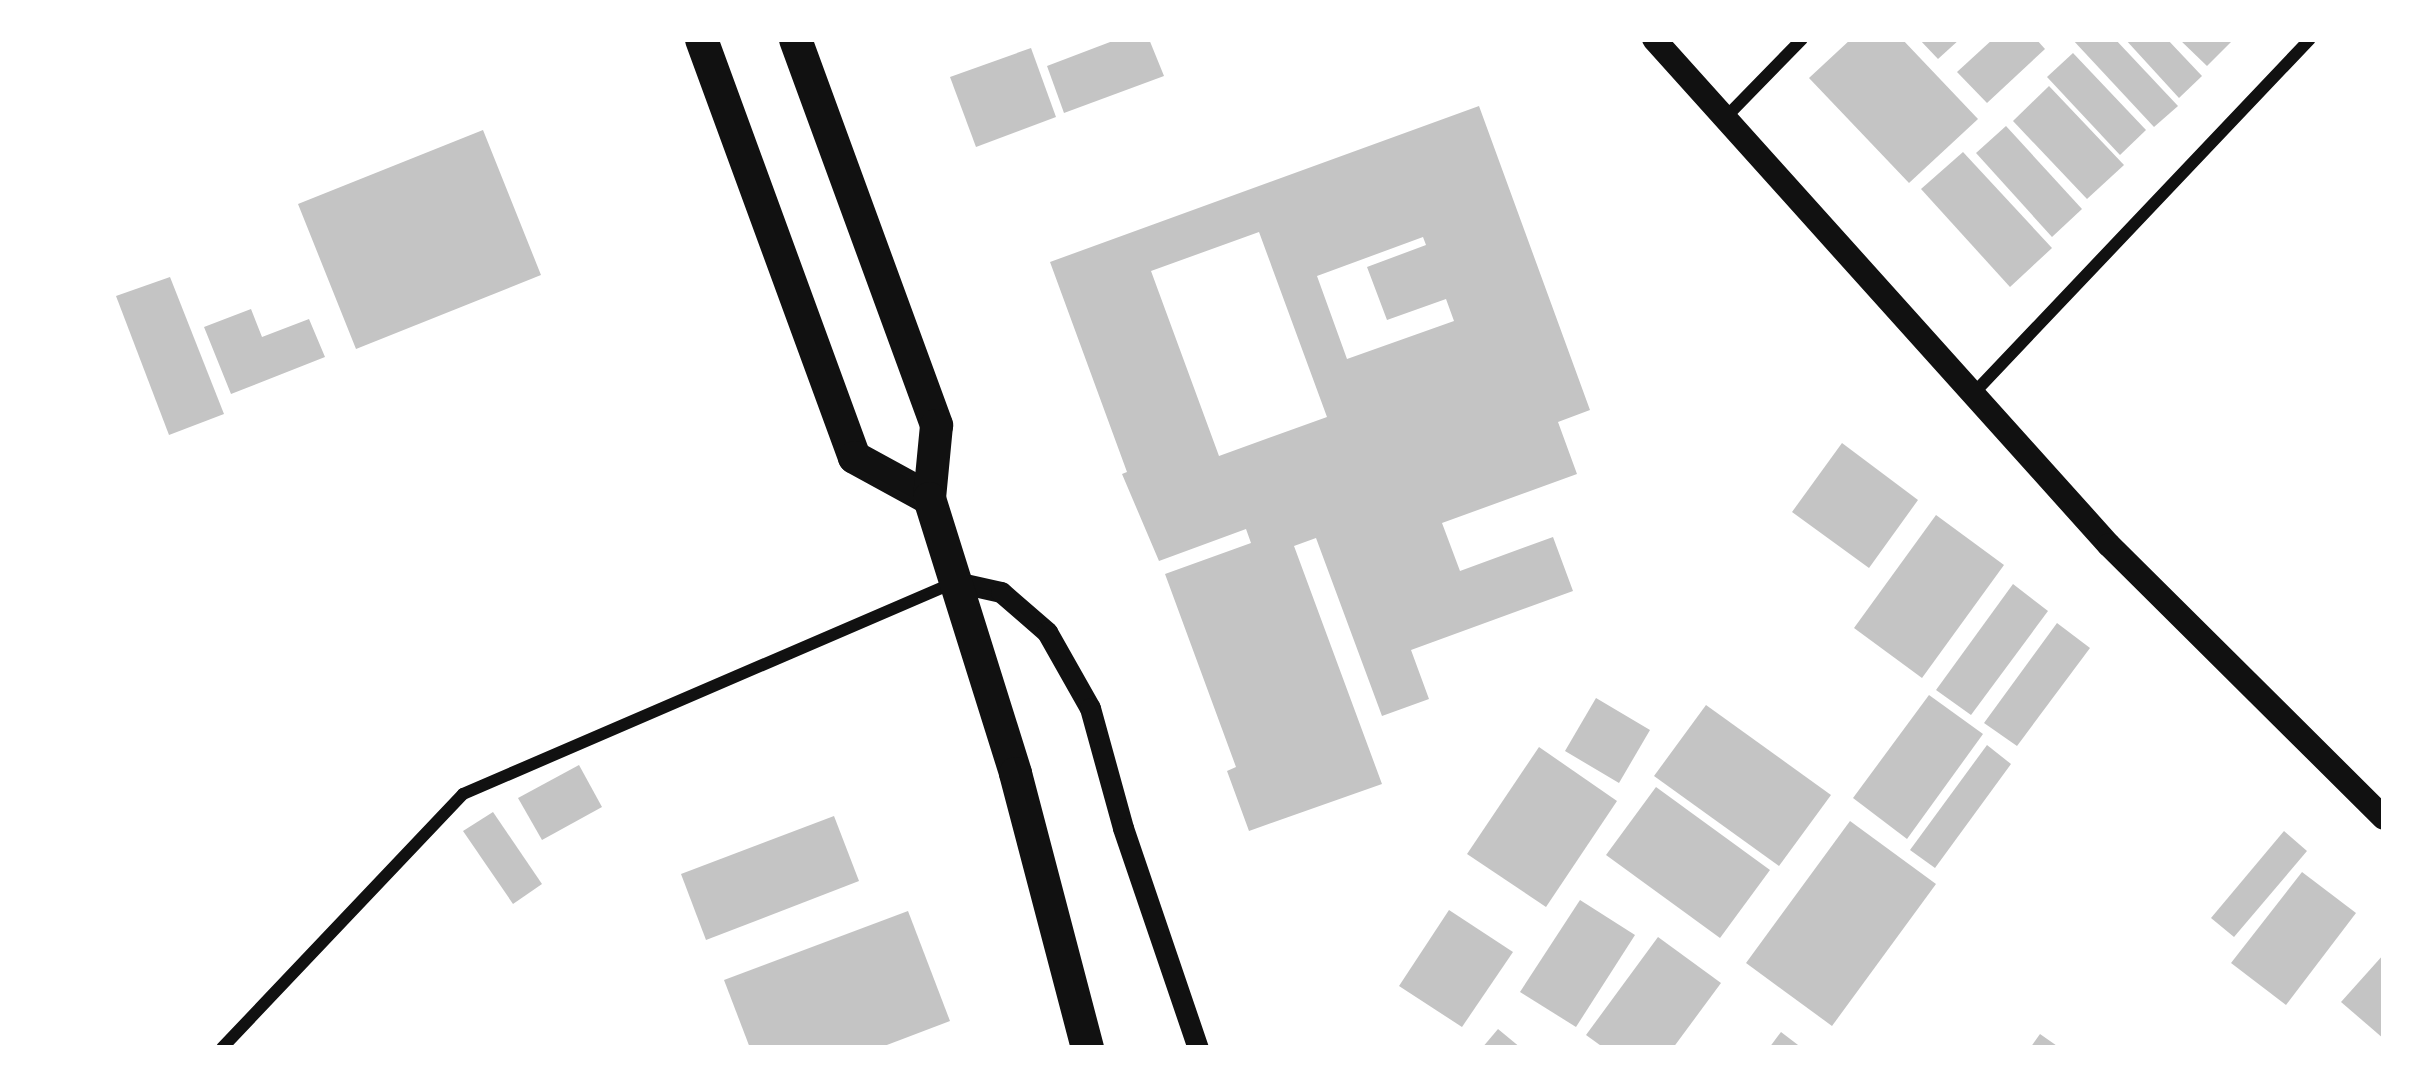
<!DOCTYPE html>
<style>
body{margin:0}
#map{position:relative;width:2423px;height:1087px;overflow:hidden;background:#fff;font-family:"Noto Serif",serif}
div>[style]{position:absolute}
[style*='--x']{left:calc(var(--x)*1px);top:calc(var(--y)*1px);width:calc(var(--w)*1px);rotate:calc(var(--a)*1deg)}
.building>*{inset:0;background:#c4c4c4}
.minor>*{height:12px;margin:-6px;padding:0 6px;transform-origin:6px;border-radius:6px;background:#111}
.tertiary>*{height:21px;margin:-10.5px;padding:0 10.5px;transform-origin:10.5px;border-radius:10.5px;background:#111}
.secondary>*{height:24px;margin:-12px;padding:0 12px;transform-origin:12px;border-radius:12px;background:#111}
.trunk>*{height:33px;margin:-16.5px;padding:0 16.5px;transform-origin:16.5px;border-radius:16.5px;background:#111}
span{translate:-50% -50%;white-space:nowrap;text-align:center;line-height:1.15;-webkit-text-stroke:10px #fff;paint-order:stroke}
.frame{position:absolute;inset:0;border:42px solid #fff;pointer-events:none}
</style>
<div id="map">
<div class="building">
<div style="clip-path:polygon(1118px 39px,1149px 39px,1164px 76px,1064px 113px,1047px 66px)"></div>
<div style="clip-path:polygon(1851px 39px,1902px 39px,1978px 119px,1909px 183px,1809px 78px)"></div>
<div style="clip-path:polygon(1919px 39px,1960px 39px,1938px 59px)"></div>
<div style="clip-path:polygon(1993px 39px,2036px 39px,2045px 49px,1987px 103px,1957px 72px)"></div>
<div style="clip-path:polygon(2072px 39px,2115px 39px,2178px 106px,2154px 127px)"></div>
<div style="clip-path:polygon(2125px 39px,2167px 39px,2202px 76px,2179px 98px)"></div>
<div style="clip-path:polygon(2179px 39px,2234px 39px,2207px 66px)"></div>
<div style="clip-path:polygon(1031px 48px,1056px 117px,976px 147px,950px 77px)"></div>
<div style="clip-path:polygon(2073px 53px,2146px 130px,2120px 155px,2047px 77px)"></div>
<div style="clip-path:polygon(2049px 86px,2124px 165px,2087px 199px,2013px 121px)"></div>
<div style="clip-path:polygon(evenodd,1479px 106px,1590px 410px,1558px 422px,1577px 474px,1442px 523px,1460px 571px,1553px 537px,1573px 591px,1411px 650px,1429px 699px,1382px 716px,1316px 538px,1294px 546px,1382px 784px,1249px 831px,1227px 771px,1236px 767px,1165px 574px,1251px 543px,1246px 529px,1159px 561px,1122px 474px,1127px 472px,1050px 262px,1479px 106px,1259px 232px,1327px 417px,1219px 456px,1151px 271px,1259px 232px,1479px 106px,1423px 237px,1426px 245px,1367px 267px,1387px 320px,1446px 299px,1454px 321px,1347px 359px,1317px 276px,1423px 237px)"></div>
<div style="clip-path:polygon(2006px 126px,2082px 209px,2052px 237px,1976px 153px)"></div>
<div style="clip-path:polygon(483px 130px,541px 275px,356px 349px,298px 204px)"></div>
<div style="clip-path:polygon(1963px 152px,2052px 248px,2010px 287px,1921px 189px)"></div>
<div style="clip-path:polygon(170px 277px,224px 414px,169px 435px,116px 296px)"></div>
<div style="clip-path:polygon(251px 309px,262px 337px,309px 319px,325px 357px,231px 394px,204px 327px)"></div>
<div style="clip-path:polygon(1842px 443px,1918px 500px,1869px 568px,1792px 512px)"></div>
<div style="clip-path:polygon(1936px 515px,2004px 565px,1922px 678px,1854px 628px)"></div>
<div style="clip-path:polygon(2013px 584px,2048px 611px,1971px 715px,1936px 690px)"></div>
<div style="clip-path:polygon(2057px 623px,2090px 648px,2017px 746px,1984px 723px)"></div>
<div style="clip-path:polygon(1929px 695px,1983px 734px,1907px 839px,1853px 798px)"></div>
<div style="clip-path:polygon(1596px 698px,1650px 730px,1619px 783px,1565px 751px)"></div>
<div style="clip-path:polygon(1706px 705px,1831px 795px,1779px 866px,1654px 776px)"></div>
<div style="clip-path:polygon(1987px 745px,2011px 764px,1935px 868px,1910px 850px)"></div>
<div style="clip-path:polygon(1539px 747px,1617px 801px,1546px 907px,1467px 854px)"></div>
<div style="clip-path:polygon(579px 765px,602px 807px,542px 840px,518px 798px)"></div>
<div style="clip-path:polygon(1656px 787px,1770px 870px,1720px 938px,1606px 855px)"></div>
<div style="clip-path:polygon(493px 812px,542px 884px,513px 904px,463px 831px)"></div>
<div style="clip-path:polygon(834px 816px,859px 881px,706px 940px,681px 874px)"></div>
<div style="clip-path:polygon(1850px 821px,1936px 884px,1832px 1026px,1746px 963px)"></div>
<div style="clip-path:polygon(2284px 831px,2307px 851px,2234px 937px,2211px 918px)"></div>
<div style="clip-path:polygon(2302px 872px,2356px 913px,2286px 1005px,2231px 963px)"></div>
<div style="clip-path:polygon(1580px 900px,1635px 935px,1576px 1027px,1520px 992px)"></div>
<div style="clip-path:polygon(1449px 910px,1513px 952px,1462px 1027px,1399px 986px)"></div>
<div style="clip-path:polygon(908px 911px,950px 1021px,879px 1048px,750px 1048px,724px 980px)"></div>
<div style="clip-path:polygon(1658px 937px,1721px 983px,1673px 1048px,1604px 1048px,1586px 1035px)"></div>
<div style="clip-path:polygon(2384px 954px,2384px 1039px,2341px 1002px)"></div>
<div style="clip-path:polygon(1498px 1029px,1521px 1048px,1482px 1048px)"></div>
<div style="clip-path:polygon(1781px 1032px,1802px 1048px,1769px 1048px)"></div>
<div style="clip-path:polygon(2040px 1034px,2060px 1048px,2030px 1048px)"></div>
</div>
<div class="minor">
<div style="--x:1726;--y:117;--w:109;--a:-45.7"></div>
<div style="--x:1974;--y:393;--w:488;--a:-46.5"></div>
<div style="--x:222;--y:1048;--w:350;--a:-46.5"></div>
<div style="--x:463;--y:794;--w:536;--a:-23.31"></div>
</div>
<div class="tertiary">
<div style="--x:956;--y:582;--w:46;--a:12.5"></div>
<div style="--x:1001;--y:592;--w:61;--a:41"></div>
<div style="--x:1047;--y:632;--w:87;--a:60.5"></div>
<div style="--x:1090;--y:708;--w:124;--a:74.6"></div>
<div style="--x:1123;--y:828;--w:232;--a:71.2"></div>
</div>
<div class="secondary">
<div style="--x:1654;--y:39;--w:680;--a:48.04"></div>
<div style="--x:2109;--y:545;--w:387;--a:44.8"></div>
</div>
<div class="trunk">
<div style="--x:701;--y:39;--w:445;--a:69.9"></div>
<div style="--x:854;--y:457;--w:85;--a:28.7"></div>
<div style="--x:795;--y:39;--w:411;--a:69.9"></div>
<div style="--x:936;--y:425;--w:73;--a:95.5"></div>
<div style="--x:929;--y:498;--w:288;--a:72.6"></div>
<div style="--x:1015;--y:773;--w:284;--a:75.3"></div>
</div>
<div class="frame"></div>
</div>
